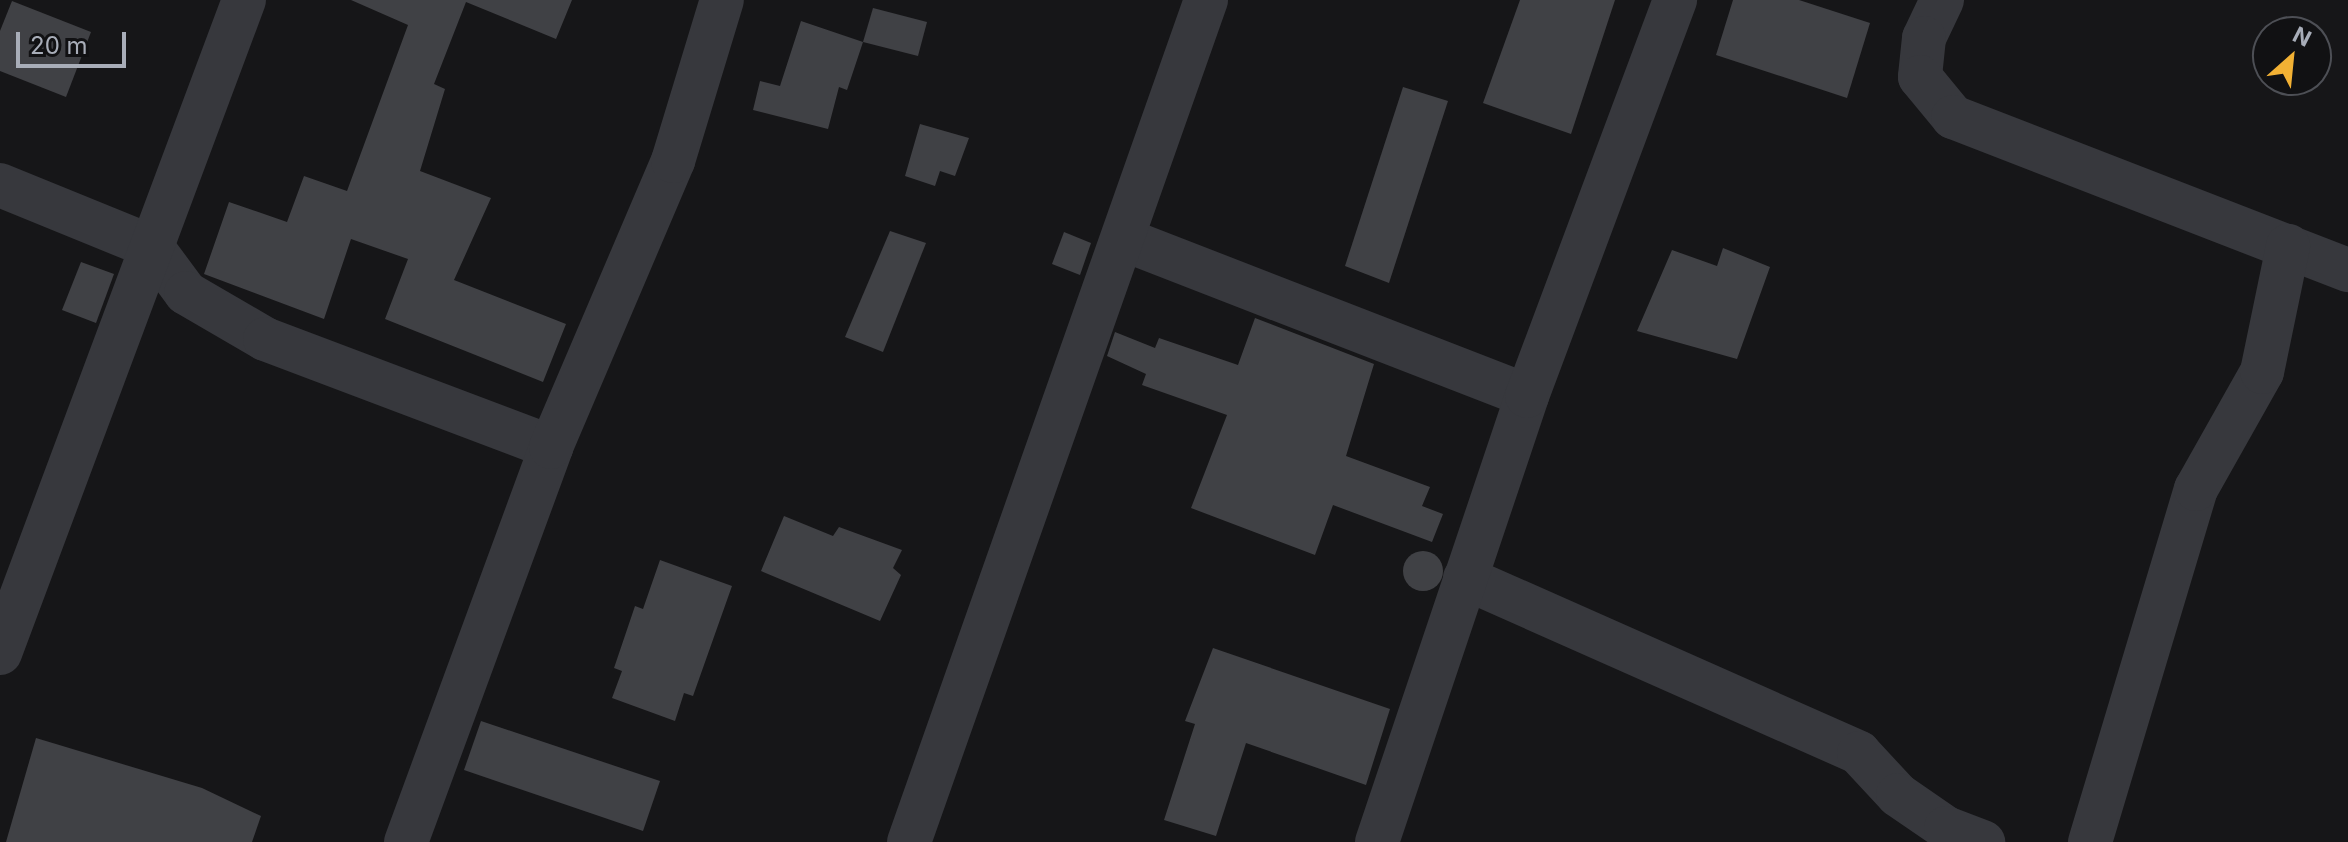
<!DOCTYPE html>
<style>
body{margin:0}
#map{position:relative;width:2348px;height:842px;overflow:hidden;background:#161618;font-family:Inter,sans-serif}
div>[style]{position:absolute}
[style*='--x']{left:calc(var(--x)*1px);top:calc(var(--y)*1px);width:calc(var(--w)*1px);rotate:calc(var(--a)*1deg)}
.building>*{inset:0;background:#404145}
.round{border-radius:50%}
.minor>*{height:44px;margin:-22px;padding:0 22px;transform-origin:22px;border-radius:22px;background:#37383d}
span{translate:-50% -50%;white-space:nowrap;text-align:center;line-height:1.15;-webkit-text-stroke:7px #111113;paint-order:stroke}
.north{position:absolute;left:2252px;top:16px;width:80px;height:80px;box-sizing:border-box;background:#111113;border:2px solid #4d4f55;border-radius:50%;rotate:27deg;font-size:22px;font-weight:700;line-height:32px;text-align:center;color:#a8adb8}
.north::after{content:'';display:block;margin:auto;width:28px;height:36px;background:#f2b134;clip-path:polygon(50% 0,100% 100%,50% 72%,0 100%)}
.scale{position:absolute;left:16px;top:32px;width:110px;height:36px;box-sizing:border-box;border:4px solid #a8adb8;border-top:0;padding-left:10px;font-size:24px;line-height:28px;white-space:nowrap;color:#a8adb8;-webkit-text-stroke:6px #111113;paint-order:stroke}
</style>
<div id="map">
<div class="building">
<div style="clip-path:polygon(351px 0,572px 0,556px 39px,466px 2px,434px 84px,445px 89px,420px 171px,491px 198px,454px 280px,566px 324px,543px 382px,385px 319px,408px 259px,351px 239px,324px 319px,204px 274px,229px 202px,287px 222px,304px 176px,347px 191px,408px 25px)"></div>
<div style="clip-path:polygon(1520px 0,1615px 0,1571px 134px,1483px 103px)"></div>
<div style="clip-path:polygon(1733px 0,1799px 0,1870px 23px,1847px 98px,1716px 55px)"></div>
<div style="clip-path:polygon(12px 1px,91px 32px,66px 97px,0 71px,0 31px)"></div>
<div style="clip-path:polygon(873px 8px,927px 22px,918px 56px,863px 42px)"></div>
<div style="clip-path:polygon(801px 21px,863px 42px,847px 90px,839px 87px,828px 129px,753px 110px,760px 81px,780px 86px)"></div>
<div style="clip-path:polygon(1403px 87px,1448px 101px,1389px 283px,1345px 266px)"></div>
<div style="clip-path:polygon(920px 124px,969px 138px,955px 176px,940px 171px,935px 186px,905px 176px)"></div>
<div style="clip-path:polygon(890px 231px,926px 243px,883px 352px,845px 337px)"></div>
<div style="clip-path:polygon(1064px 232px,1091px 243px,1080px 275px,1052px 264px)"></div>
<div style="clip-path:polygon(1723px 248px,1770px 267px,1737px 359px,1637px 331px,1672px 250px,1717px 266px)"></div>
<div style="clip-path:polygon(81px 262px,114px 274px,96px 323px,62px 310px)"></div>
<div style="clip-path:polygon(1255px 318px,1374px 364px,1346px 456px,1430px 487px,1422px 506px,1443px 514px,1432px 542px,1333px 505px,1315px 555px,1191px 508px,1227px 415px,1142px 385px,1146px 374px,1107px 356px,1115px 332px,1155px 348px,1159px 338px,1238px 365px)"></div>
<div style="clip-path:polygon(784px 516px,833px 536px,839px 527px,902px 550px,893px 568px,901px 575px,880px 621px,761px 571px)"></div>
<div class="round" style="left:1403px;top:551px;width:40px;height:40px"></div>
<div style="clip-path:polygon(660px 560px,732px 586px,693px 696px,684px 693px,675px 721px,612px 698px,622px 671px,614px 668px,635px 606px,643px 609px)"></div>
<div style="clip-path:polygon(1213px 648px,1390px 709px,1366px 785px,1246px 743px,1216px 836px,1164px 820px,1195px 724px,1185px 721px)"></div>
<div style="clip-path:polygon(481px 721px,660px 781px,643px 831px,464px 770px)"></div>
<div style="clip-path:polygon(36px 738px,202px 788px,261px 816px,252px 842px,6px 842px)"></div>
</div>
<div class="minor">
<div style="--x:1942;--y:0;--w:42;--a:115.3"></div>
<div style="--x:1924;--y:38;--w:39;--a:96"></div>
<div style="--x:1920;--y:77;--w:52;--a:50.5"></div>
<div style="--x:1953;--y:117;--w:424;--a:21.2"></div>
<div style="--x:0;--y:185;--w:164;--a:22.2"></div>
<div style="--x:152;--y:247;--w:57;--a:53.5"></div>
<div style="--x:186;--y:293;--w:91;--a:30.2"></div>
<div style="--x:265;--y:339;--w:306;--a:20.7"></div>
<div style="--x:1123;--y:239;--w:433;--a:21.2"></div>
<div style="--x:1465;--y:578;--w:431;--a:23.9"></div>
<div style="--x:1859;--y:753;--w:57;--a:47.1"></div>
<div style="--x:1898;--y:795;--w:58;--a:34.5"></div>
<div style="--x:1946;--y:828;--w:40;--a:21"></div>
<div style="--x:0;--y:653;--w:697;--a:-69.51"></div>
<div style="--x:406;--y:842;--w:421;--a:-69.8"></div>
<div style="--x:551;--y:447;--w:311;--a:-66.9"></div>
<div style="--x:673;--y:161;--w:168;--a:-73.1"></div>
<div style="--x:909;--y:842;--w:893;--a:-70.57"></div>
<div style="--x:1377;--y:842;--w:471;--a:-71.4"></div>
<div style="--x:1527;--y:396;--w:423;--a:-69.5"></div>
<div style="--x:2090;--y:842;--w:369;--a:-73.3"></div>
<div style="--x:2196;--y:489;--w:134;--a:-60.6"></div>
<div style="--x:2262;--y:372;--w:129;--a:-78.3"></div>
</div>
<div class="north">N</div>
<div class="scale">20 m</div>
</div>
